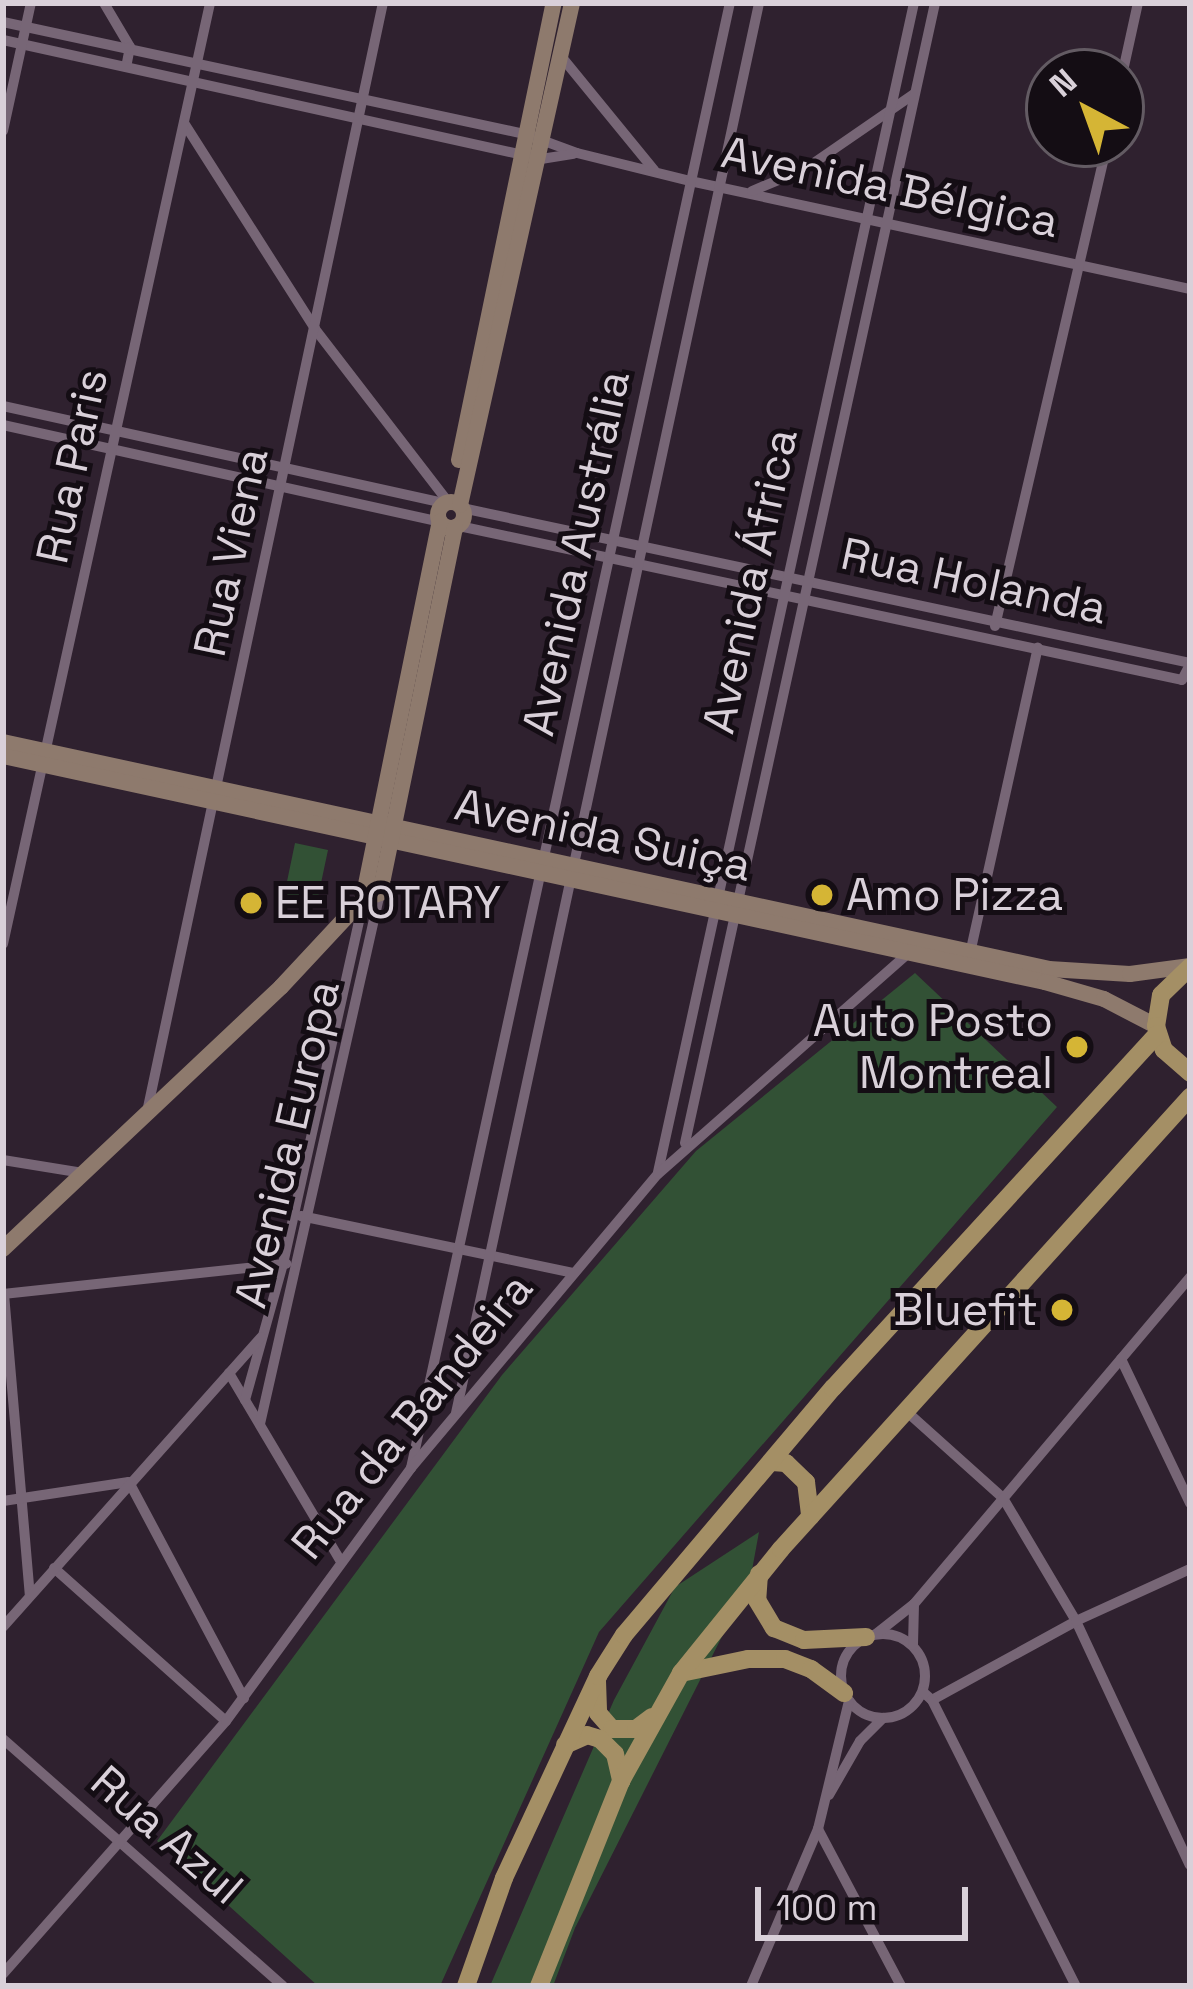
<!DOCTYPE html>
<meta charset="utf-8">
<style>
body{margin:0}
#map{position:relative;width:1193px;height:1989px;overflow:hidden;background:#2f212f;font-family:"Space Grotesk",sans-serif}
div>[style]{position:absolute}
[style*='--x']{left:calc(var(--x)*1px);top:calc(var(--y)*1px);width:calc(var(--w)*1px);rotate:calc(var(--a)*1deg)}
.green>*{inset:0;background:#325135}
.street>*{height:10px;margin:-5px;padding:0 5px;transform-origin:5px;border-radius:5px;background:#776676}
.street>.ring{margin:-5px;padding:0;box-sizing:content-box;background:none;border:10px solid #776676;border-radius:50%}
.secondary>*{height:16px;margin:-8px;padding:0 8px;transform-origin:8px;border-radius:8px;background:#8e7a6d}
.secondary>.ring{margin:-8px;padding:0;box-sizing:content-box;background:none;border:16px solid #8e7a6d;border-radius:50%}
.primary>*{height:18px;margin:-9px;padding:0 9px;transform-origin:9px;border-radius:9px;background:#a48f65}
.dots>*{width:33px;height:33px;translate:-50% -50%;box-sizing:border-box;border:6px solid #140d14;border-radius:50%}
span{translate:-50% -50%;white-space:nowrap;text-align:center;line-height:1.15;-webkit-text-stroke:10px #140d14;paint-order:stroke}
.street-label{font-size:45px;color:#d9d0d9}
.poi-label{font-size:45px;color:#d9d0d9}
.left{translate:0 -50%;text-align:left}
.right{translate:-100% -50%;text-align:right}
.frame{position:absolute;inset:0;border:6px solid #d9d0d9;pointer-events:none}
.north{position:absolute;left:1025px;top:48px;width:120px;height:120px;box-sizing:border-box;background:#140d14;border:3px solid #635b63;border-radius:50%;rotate:319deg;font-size:33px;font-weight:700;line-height:48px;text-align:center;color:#d9d0d9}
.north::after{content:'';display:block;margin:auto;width:42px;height:54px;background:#d5b535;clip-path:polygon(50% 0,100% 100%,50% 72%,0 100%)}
.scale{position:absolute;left:755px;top:1887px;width:213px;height:54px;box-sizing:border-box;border:6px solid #d9d0d9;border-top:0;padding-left:15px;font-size:36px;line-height:42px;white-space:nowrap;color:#d9d0d9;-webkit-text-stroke:9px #140d14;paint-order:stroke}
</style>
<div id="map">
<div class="green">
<div style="clip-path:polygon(295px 843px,328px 850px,317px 902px,284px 896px)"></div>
<div style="clip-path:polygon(915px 973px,1057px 1107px,599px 1632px,440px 1986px,318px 1986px,157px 1841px,502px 1375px,696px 1151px)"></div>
<div style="clip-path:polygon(759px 1532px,750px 1581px,575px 1928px,553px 1986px,490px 1986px,614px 1700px,675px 1587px)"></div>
</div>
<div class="street">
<div style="--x:104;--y:3;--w:51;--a:59.4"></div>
<div style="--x:130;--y:47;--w:20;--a:101"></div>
<div style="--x:3;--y:22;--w:534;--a:12.11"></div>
<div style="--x:525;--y:134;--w:55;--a:20.1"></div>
<div style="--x:577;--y:153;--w:116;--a:13.9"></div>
<div style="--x:690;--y:181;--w:512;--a:12.19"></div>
<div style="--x:3;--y:40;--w:551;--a:12.47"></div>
<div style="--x:541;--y:159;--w:33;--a:-9"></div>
<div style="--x:560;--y:55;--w:149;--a:50.7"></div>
<div style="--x:1121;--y:80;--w:79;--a:-77.6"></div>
<div style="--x:184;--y:123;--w:244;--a:57.5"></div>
<div style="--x:315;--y:329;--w:218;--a:52.4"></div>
<div style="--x:3;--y:131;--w:131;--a:-77.7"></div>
<div style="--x:752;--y:191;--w:57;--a:-22.5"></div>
<div style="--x:805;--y:169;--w:132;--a:-34.5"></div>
<div style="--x:3;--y:406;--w:453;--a:12.4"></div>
<div style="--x:3;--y:425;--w:448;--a:12.5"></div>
<div style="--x:462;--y:508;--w:744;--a:12.02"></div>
<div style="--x:459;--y:526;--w:739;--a:12.02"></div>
<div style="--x:1182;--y:680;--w:18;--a:-63"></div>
<div style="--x:995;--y:626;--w:495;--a:-76.9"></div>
<div style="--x:3;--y:944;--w:963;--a:-77.59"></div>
<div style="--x:969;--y:958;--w:318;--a:-77.5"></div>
<div style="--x:147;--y:1112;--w:1134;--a:-77.99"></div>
<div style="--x:685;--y:1143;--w:1167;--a:-77.63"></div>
<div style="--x:3;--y:1160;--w:81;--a:9.2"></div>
<div style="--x:658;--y:1172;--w:1197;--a:-77.65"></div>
<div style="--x:301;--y:1216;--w:279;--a:11.8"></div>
<div style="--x:3;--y:1294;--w:285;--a:-6.1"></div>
<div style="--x:4;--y:1294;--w:302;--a:85.1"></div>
<div style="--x:1121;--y:1359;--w:160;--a:64.4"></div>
<div style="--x:229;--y:1373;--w:217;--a:59.3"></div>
<div style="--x:245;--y:1400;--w:141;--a:-74.4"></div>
<div style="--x:283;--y:1264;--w:371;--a:-77.5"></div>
<div style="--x:906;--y:1411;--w:130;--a:41.9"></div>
<div style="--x:1003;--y:1498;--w:143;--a:59.3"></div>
<div style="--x:1076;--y:1621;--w:269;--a:65"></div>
<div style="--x:456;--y:1413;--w:1442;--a:-77.87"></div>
<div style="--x:260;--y:1424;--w:544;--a:-77.27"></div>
<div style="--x:411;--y:1468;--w:1499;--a:-77.72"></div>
<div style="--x:3;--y:1501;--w:127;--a:-8.6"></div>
<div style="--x:129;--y:1482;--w:245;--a:62"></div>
<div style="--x:54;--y:1568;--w:230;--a:41.7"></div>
<div style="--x:3;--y:1627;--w:388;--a:-48.3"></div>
<div class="ring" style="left:841px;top:1634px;width:74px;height:74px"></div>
<div style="--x:876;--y:1634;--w:48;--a:-38.3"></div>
<div style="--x:914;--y:1604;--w:428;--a:-49.8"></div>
<div style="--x:913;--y:1645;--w:41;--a:-88.6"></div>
<div style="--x:923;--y:1692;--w:12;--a:42"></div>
<div style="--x:932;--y:1700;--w:164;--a:-28.7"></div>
<div style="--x:1076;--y:1621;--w:125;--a:-24.5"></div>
<div style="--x:932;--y:1700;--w:320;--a:63.3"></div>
<div style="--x:3;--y:1739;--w:373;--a:41.4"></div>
<div style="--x:829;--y:1795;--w:62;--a:-60.1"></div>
<div style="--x:860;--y:1741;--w:33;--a:-45"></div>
<div style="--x:818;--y:1829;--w:178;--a:62.1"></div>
<div style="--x:3;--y:1974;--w:337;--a:-48.6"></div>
<div style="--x:226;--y:1721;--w:313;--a:-53.8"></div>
<div style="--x:411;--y:1468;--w:384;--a:-50"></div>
<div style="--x:658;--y:1174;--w:336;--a:-41.4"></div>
<div style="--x:751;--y:1986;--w:171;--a:-66.9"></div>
<div style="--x:818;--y:1829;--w:132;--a:-76.4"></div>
</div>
<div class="secondary">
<div style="--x:459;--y:460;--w:467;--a:-78.3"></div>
<div class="ring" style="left:438px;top:502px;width:10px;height:10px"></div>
<div style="--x:460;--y:505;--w:514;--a:-77.42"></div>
<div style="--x:3;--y:742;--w:1070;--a:12.24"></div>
<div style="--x:1049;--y:969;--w:81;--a:3.5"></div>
<div style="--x:1130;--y:974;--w:61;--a:-7.6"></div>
<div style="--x:3;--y:756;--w:1066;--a:12.24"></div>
<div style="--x:1045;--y:982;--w:61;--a:16.1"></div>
<div style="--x:1104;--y:999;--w:59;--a:27.4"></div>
<div style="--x:363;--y:899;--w:385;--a:-78.5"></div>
<div style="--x:3;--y:1249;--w:382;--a:-43.3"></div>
<div style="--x:281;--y:987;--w:120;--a:-47"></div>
<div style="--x:363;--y:899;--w:18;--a:-19"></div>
<div style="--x:380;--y:893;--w:373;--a:-78.4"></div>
</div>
<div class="primary">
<div style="--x:1190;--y:967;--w:40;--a:136"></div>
<div style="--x:1161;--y:995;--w:31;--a:99"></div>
<div style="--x:1156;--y:1026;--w:25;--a:72"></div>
<div style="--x:1164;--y:1050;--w:35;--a:41"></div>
<div style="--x:772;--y:1462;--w:14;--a:4"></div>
<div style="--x:786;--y:1463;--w:28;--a:44"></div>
<div style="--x:806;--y:1482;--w:35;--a:83"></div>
<div style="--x:759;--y:1574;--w:26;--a:94"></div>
<div style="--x:757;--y:1600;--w:33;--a:59"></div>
<div style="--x:774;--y:1628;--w:32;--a:22"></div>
<div style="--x:804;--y:1640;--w:62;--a:-2.8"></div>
<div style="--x:681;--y:1673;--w:68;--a:-11.8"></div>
<div style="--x:748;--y:1659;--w:37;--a:0"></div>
<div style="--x:785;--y:1659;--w:28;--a:21"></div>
<div style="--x:811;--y:1669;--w:41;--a:36"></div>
<div style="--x:597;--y:1681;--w:32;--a:88"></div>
<div style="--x:598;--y:1713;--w:21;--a:49"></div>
<div style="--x:612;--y:1729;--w:24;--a:0"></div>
<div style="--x:636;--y:1729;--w:20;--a:-37"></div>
<div style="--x:565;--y:1745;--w:24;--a:-24"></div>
<div style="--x:587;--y:1735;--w:14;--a:17"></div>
<div style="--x:600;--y:1739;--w:21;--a:45"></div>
<div style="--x:615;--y:1754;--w:28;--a:77"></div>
<div style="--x:466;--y:1986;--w:114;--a:-70.6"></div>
<div style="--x:504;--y:1878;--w:223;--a:-65"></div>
<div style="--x:598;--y:1676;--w:49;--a:-57.6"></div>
<div style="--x:624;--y:1635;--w:324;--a:-49.8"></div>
<div style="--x:833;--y:1388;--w:480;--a:-47.5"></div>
<div style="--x:539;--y:1986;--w:221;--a:-68.2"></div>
<div style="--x:621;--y:1781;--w:124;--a:-60.9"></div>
<div style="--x:681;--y:1673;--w:159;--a:-51.1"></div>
<div style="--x:781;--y:1549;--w:610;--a:-47.86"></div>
</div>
<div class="dots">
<div style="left:822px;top:895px;background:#d5b535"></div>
<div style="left:251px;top:903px;background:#d5b535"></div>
<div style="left:1077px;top:1047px;background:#d5b535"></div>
<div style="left:1062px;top:1310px;background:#d5b535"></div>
</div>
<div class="street-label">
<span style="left:890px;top:187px;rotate:12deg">Avenida Bélgica</span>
<span style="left:72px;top:466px;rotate:-78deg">Rua Paris</span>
<span style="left:231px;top:552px;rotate:-78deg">Rua Viena</span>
<span style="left:576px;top:553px;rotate:-78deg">Avenida Austrália</span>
<span style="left:750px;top:581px;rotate:-78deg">Avenida África</span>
<span style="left:974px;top:581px;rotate:12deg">Rua Holanda</span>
<span style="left:603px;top:835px;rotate:12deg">Avenida Suiça</span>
<span style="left:287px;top:1144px;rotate:-77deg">Avenida Europa</span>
<span style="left:412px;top:1416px;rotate:-51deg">Rua da Bandeira</span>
<span style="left:167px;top:1835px;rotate:41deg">Rua Azul</span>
</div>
<div class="poi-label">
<span class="left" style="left:846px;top:895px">Amo Pizza</span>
<span class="left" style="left:275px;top:903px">EE ROTARY</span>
<span class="right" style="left:1053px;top:1047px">Auto Posto<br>Montreal</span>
<span class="right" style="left:1038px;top:1310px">Bluefit</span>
</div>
<div class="frame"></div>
<div class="north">N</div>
<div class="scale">100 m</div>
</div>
